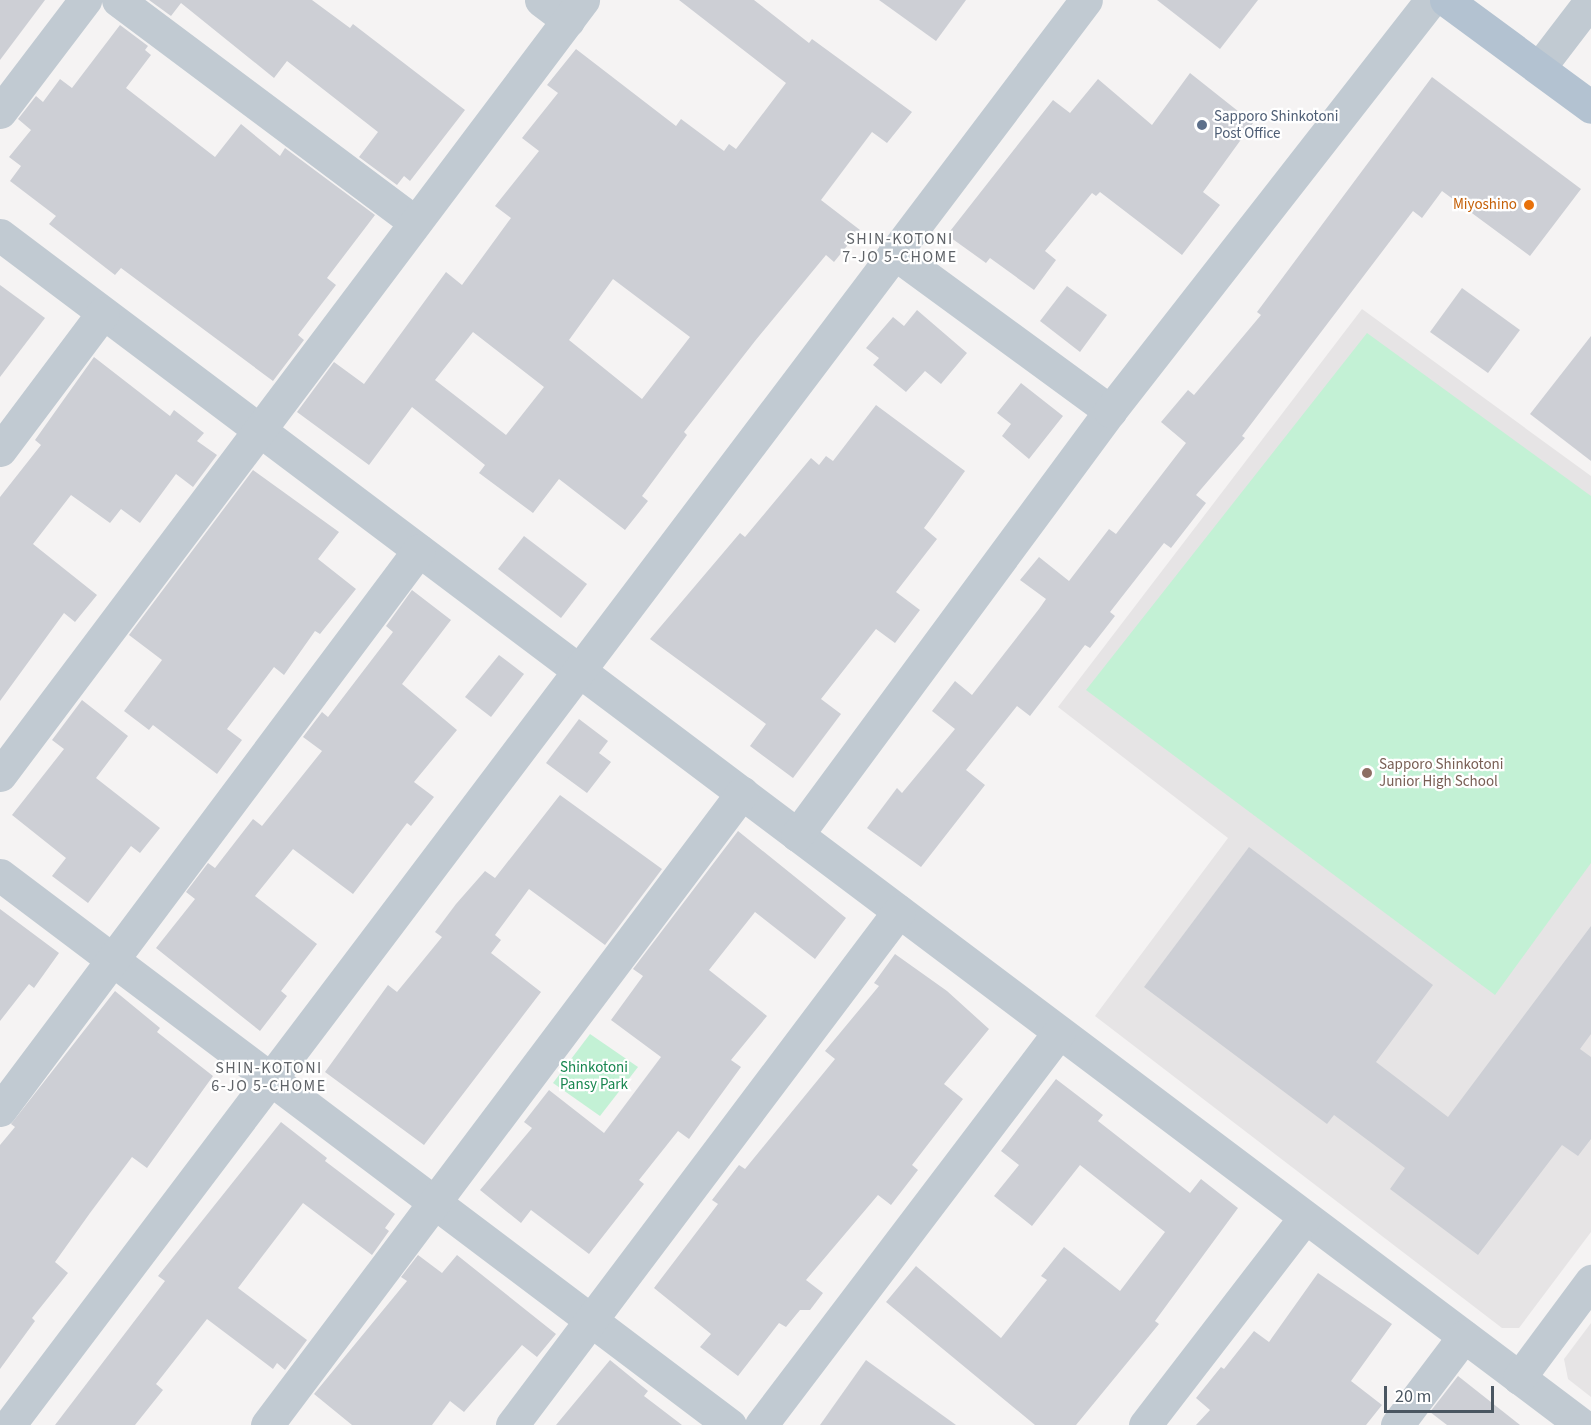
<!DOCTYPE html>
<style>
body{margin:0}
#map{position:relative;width:1591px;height:1425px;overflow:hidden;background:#f5f3f3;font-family:"Source Sans 3",sans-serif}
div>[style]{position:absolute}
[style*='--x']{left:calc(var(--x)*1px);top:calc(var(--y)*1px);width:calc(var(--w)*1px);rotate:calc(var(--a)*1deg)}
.education>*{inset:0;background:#e6e4e5}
.green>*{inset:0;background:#c3f1d5}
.building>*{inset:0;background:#cdcfd5}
.minor>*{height:33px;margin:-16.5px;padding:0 16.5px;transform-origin:16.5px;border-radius:16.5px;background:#c1cad2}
.major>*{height:33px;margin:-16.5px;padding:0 16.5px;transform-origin:16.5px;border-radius:16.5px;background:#b3c2d1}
.dots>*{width:16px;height:16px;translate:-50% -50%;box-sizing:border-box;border:3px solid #fff;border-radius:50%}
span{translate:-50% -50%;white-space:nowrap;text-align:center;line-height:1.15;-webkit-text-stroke:4.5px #fff;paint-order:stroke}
.service-label{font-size:15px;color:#4e5e75}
.left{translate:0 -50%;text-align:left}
.food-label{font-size:15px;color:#c56008}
.right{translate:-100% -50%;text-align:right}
.education-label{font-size:15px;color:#785e54}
.park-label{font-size:15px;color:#17864f}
.neighbourhood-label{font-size:16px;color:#5f6368;letter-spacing:1.5px}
.scale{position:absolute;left:1384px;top:1386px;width:110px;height:27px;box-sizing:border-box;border:3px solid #4a5661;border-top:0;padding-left:8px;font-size:18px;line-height:21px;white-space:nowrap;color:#4a5661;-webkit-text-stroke:4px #fff;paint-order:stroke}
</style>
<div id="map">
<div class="education">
<div style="clip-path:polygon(1362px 309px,1591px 476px,1591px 1232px,1519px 1328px,1502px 1328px,1095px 1016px,1228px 838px,1058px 707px)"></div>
<div style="clip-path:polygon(1591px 1323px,1591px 1397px,1568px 1379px,1564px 1359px)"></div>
</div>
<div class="green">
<div style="clip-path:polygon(1367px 333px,1591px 496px,1591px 863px,1495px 995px,1086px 690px)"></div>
<div style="clip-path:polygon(590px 1034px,638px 1067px,600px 1116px,553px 1083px)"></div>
</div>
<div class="building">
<div style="clip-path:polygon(0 0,45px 0,0 60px)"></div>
<div style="clip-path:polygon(149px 0,312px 0,350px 28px,353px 24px,465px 110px,410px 181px,404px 176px,397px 185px,359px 157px,378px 132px,287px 61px,274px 78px,181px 3px,171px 16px)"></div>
<div style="clip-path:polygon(evenodd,679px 0,754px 0,809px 43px,812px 39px,912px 112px,887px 143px,872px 132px,821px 200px,860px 230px,834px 262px,826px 255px,755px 341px,684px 432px,687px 435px,642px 496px,648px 501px,625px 530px,559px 479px,533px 513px,479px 473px,485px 465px,412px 407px,369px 465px,297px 412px,334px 362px,364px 384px,446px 272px,462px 285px,511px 218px,495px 206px,539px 151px,522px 138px,558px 93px,547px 85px,576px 49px,676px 126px,681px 119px,724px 151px,729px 144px,736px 149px,786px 83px,679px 0,613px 279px,690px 337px,642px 399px,569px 340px,613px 279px,679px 0,473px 332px,544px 387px,506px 435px,435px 380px,473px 332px)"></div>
<div style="clip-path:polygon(879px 0,966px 0,936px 41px)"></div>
<div style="clip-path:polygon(1157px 0,1258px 0,1220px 49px)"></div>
<div style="clip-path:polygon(120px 25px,148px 46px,145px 50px,151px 55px,126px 88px,215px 157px,241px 124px,280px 156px,285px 148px,375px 215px,327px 278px,336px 285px,298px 335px,304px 340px,273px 381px,121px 268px,115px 275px,49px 224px,56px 216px,10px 181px,21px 166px,9px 157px,31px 130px,18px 119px,36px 96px,43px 102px,60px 79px,72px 88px)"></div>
<div style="clip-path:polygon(1190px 73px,1253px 123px,1203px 192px,1220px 205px,1182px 255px,1100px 192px,1096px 196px,1092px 193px,1045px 251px,1056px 260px,1034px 290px,990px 258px,986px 263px,947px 235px,1053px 100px,1070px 113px,1098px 79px,1152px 125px)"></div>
<div style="clip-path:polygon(1432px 77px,1581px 189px,1530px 256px,1442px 191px,1422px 218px,1413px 211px,1242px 436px,1245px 438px,1196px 495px,1206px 503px,1171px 548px,1164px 543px,1110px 612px,1115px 616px,1090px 648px,1085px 645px,1030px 716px,1017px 706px,966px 770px,985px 785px,921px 867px,867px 828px,897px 788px,902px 793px,955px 729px,932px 711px,955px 681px,972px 695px,1039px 609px,1046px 599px,1020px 580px,1039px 557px,1069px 581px,1109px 529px,1116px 534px,1186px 443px,1161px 422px,1188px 390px,1194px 395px,1261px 315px,1257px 312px)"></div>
<div style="clip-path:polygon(0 285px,45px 318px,0 377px)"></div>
<div style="clip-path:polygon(1067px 286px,1107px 315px,1080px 352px,1040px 321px)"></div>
<div style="clip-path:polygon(1462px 288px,1520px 330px,1488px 373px,1430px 332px)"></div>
<div style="clip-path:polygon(917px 310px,967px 353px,941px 384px,925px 371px,906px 392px,873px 365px,879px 358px,866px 348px,893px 317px,904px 326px)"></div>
<div style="clip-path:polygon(1591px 336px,1591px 461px,1530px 414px)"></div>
<div style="clip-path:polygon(94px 357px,170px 416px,174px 410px,204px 433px,197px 441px,217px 455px,193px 487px,176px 474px,140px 523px,121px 509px,110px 523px,71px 495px,33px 544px,97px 595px,75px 622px,64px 613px,0 701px,0 497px,41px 445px,35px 440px)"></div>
<div style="clip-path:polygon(1021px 383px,1063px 416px,1029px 459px,1002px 436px,1011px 424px,997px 413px)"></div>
<div style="clip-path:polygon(876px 405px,965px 471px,924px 528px,937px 539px,896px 592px,920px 610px,895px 643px,876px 629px,821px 699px,841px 714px,793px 778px,750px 746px,766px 724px,650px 639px,740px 533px,745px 537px,811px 458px,819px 465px,826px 456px,833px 461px)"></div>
<div style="clip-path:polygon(253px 470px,339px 532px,318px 559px,356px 589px,320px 634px,315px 631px,284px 675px,274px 667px,227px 729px,242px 740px,217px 774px,153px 725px,149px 730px,124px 711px,162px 660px,129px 635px)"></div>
<div style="clip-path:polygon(524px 536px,587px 584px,561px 618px,498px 569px)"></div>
<div style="clip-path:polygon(412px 590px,451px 620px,402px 684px,457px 730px,414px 782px,434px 797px,411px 826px,407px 823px,353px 894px,293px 849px,255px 896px,317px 944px,281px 991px,287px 996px,260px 1031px,156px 948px,195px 899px,186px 892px,208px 863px,215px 868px,253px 819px,262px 826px,322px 751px,303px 737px,322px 712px,328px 717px,393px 632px,386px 626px)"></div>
<div style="clip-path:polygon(499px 655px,524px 674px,491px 717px,465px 697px)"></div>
<div style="clip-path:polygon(82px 700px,128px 736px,96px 778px,160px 828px,140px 853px,131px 846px,88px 903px,52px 876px,66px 858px,12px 815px,64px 749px,52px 740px)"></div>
<div style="clip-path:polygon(579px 719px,608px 741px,599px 753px,611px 762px,587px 793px,546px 763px)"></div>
<div style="clip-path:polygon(560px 795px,662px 869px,605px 945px,529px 889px,495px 935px,501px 940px,491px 953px,541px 992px,424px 1145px,325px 1072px,388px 985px,397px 992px,442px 937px,435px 932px,456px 904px,485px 871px,495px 878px)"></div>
<div style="clip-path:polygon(738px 831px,846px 918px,815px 959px,755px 912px,709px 970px,767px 1016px,731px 1060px,741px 1067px,709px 1111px,689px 1139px,678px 1131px,639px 1180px,644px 1184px,589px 1254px,531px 1210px,521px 1223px,480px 1190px,532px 1128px,524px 1122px,549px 1090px,604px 1133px,661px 1057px,611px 1020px,643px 976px,633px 969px)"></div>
<div style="clip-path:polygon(1249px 847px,1433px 985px,1376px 1062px,1448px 1117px,1591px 926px,1591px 1034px,1580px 1049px,1591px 1057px,1591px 1139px,1578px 1156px,1562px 1145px,1478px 1255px,1390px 1189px,1405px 1168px,1334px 1115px,1327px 1124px,1144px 987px)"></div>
<div style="clip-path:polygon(0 909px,59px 953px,34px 988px,29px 984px,0 1021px)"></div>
<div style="clip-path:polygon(895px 954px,947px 991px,989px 1029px,944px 1084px,963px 1099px,912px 1165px,918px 1170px,891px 1205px,878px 1195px,806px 1280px,823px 1293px,810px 1310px,800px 1310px,786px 1327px,779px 1323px,738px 1376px,700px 1347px,711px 1334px,654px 1288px,718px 1204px,712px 1200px,739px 1165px,745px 1169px,835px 1059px,825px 1051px,879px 986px,874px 983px)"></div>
<div style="clip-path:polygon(115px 991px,160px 1028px,157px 1032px,213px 1076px,147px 1168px,132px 1157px,90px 1213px,55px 1262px,68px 1273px,32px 1318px,35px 1321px,0 1369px,0 1145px,15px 1127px,11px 1124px)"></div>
<div style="clip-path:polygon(1056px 1079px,1103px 1115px,1098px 1121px,1190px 1193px,1201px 1179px,1238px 1208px,1155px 1321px,1159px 1324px,1076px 1425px,1035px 1425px,886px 1302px,916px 1266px,1001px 1338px,1047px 1280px,1041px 1276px,1064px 1247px,1120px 1291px,1165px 1232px,1080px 1165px,1032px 1226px,994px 1196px,1019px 1165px,1001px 1151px)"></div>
<div style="clip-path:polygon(281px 1122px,327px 1158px,325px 1161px,395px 1214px,385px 1228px,389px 1231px,372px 1255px,303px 1203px,238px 1288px,307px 1340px,285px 1370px,277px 1363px,273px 1369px,207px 1319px,156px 1384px,163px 1390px,135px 1425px,55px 1425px,165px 1281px,158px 1276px)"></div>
<div style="clip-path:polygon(418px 1255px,442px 1273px,457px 1255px,556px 1334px,537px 1357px,522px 1345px,464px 1412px,450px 1401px,432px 1425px,352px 1425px,314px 1394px,407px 1281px,401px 1277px)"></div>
<div style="clip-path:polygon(1318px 1273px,1392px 1324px,1351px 1381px,1382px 1405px,1366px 1425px,1196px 1425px,1210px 1410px,1196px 1398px,1221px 1367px,1224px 1369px,1254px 1331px,1269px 1342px)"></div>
<div style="clip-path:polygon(610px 1360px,648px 1391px,644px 1396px,682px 1425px,556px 1425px)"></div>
<div style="clip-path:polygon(866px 1360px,956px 1425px,820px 1425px)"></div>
<div style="clip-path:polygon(1458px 1376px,1520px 1425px,1447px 1425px,1430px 1412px)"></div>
</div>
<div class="minor">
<div style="--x:118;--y:0;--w:371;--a:36.8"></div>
<div style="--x:541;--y:0;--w:34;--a:37"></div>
<div style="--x:1539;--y:68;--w:86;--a:-52.6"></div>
<div style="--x:0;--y:112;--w:141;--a:-52.8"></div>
<div style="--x:0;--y:235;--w:1980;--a:36.95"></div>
<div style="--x:894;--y:253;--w:268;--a:36.2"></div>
<div style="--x:0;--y:450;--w:171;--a:-53.1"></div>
<div style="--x:0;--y:775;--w:970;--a:-53.05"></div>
<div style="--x:797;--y:835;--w:527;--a:-53.56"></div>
<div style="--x:1110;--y:411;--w:521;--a:-52.01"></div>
<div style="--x:0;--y:875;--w:914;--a:37"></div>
<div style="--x:0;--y:1110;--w:699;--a:-53.2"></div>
<div style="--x:1519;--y:1378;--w:121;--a:-53.4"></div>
<div style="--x:9;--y:1425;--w:1786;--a:-52.92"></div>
<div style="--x:267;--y:1425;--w:791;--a:-53.07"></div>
<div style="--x:512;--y:1425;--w:643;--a:-53.02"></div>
<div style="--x:761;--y:1425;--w:493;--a:-52.8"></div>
<div style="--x:1145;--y:1425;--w:262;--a:-52.4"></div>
<div style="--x:1397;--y:1425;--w:111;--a:-53"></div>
</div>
<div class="major">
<div style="--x:1446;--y:0;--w:180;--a:36.4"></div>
</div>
<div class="dots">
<div style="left:1202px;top:125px;background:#5c6f8a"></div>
<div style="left:1529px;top:205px;background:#e8710a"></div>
<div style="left:1367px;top:773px;background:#8d6e63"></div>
</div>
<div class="service-label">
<span class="left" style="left:1214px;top:125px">Sapporo Shinkotoni<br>Post Office</span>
</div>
<div class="food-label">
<span class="right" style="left:1517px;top:205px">Miyoshino</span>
</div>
<div class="education-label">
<span class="left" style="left:1379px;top:773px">Sapporo Shinkotoni<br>Junior High School</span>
</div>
<div class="park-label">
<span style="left:594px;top:1076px">Shinkotoni<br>Pansy Park</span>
</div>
<div class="neighbourhood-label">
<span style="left:900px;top:248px">SHIN-KOTONI<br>7-JO 5-CHOME</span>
<span style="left:269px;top:1077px">SHIN-KOTONI<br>6-JO 5-CHOME</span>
</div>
<div class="scale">20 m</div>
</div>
